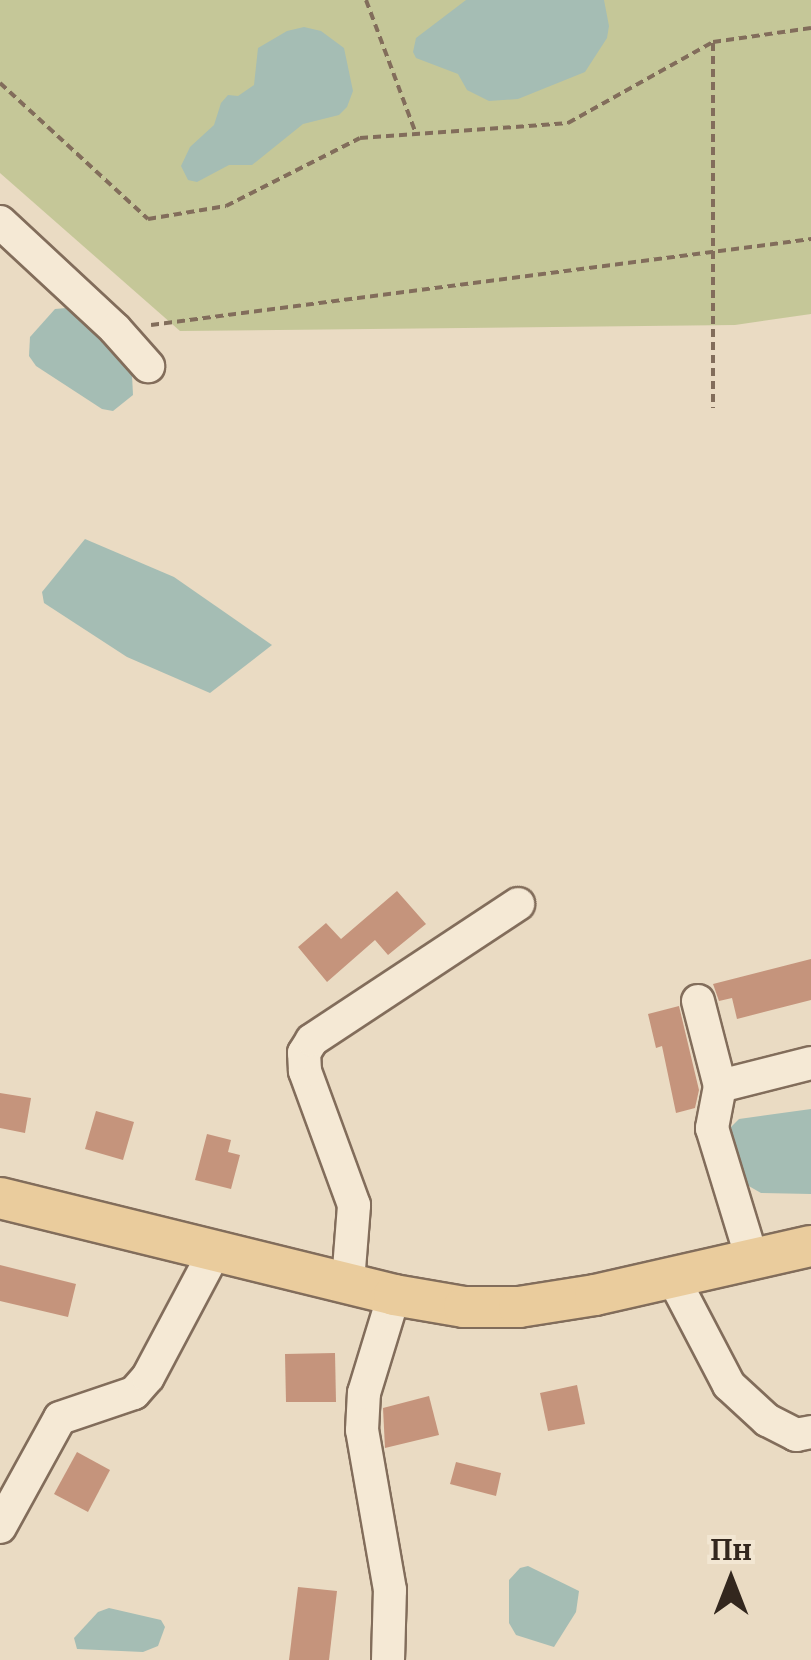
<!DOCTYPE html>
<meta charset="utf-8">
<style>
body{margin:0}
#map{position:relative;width:811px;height:1660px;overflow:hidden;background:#eadbc3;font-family:Merriweather,serif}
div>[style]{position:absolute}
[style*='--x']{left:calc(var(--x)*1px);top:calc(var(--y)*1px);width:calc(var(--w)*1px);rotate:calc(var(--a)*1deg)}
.green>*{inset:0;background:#c5c798}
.water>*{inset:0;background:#a5bdb4}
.building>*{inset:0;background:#c5947c}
.path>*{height:4px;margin-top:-2px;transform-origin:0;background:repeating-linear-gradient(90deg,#826d5b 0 8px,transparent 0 13px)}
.roads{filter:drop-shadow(2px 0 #826d5b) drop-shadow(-2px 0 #826d5b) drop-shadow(0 2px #826d5b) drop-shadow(0 -2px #826d5b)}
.minor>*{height:32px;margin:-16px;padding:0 16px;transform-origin:16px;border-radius:16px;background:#f5e9d5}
.major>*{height:40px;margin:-20px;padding:0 20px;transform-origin:20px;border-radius:20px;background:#eacc9d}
span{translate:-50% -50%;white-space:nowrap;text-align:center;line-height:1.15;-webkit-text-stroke:8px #f2e6d2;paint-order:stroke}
.north{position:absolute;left:681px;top:1530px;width:100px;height:100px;-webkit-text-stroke:8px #f2e6d2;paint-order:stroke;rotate:0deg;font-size:28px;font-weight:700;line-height:40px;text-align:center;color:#33271e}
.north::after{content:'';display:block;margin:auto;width:35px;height:45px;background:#33271e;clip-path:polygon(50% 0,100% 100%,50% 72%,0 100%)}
</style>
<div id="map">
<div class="green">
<div style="clip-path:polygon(0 0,811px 0,811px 314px,735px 325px,180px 331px,0 173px)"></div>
</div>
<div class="water">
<div style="clip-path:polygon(466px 0,604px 0,609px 26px,607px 38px,585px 72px,518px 99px,489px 101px,467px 90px,458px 74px,416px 58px,413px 52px,416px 38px)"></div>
<div style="clip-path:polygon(304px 27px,321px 31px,344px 48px,353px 91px,347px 107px,339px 115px,303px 124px,252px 165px,229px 165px,197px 182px,188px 180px,181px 166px,190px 147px,214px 125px,221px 103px,228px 95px,238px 96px,254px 85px,258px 48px,287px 31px)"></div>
<div style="clip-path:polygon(66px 308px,105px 341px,132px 375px,133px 395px,113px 411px,102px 409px,36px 366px,29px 356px,30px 337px,55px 309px)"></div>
<div style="clip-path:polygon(85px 539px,174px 577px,272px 645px,210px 693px,127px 657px,44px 603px,42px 592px)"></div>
<div style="clip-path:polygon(811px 1109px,811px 1194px,761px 1193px,747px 1185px,738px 1174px,731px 1127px,739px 1119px)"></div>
<div style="clip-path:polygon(528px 1566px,579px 1591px,576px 1612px,554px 1647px,516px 1635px,509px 1623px,509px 1580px,520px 1568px)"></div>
<div style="clip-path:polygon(109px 1608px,161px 1620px,165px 1627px,158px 1646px,143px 1652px,77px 1649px,74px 1638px,98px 1612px)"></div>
</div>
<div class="building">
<div style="clip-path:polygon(397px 891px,426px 924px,388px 955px,375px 940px,327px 982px,298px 947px,326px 923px,341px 939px)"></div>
<div style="clip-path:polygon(811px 959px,811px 1000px,737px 1019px,732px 998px,719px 1001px,713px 984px)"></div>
<div style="clip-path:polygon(679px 1006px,699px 1090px,695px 1108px,676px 1113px,662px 1046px,656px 1048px,648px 1014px)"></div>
<div style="clip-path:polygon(0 1093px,31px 1098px,25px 1133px,0 1128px)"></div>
<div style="clip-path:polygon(96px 1111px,134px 1122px,123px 1160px,85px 1149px)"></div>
<div style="clip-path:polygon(207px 1134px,231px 1140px,228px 1152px,240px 1155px,231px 1189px,195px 1180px)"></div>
<div style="clip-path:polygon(0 1265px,76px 1284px,68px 1317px,0 1301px)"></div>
<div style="clip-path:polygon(335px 1353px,336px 1402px,286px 1402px,285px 1354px)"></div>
<div style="clip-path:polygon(577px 1385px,585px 1424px,548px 1431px,540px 1393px)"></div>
<div style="clip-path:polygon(429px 1396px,439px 1435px,385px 1448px,383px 1408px)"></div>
<div style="clip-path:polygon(77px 1452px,110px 1470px,88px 1512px,54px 1494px)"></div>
<div style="clip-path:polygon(456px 1462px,501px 1473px,496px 1496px,450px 1484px)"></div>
<div style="clip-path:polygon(298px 1587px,337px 1591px,329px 1660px,289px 1660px)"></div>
</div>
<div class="path">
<div style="--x:366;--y:0;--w:143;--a:69.5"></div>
<div style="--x:713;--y:43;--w:365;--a:90"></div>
<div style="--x:0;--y:83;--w:201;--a:42.6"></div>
<div style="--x:148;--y:219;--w:79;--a:-9.5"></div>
<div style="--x:226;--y:206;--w:150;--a:-26.9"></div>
<div style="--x:360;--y:138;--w:209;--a:-4.1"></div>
<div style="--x:568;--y:123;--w:166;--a:-29.2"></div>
<div style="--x:713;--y:42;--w:99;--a:-8.1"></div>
<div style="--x:151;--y:325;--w:666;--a:-7.42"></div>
</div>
<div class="roads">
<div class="minor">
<div style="--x:0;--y:222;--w:157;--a:42.9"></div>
<div style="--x:115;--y:329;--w:50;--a:48.3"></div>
<div style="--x:698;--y:1001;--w:88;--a:75.5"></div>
<div style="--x:720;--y:1086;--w:43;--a:100.8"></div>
<div style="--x:712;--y:1128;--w:137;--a:73"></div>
<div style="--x:720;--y:1086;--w:94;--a:-14.2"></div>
<div style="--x:672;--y:1276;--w:123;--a:62.4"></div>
<div style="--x:729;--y:1385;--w:52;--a:42.6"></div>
<div style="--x:767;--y:1420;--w:33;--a:27"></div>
<div style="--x:796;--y:1435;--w:15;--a:-11"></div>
<div style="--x:348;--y:1282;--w:77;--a:-85.5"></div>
<div style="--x:354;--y:1205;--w:143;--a:-110.1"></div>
<div style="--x:305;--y:1071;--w:18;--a:-93"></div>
<div style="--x:304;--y:1053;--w:15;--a:-58"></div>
<div style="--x:312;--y:1040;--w:247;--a:-33.4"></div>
<div style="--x:0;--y:1527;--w:124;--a:-61.2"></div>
<div style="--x:60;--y:1418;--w:78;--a:-18.7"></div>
<div style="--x:134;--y:1393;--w:21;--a:-49"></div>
<div style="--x:148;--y:1377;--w:143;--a:-62"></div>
<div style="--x:388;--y:1660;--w:70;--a:-88.4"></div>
<div style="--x:390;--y:1590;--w:162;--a:-99.9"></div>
<div style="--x:362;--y:1430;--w:37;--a:-87"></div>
<div style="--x:364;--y:1393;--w:102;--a:-73"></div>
</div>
<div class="major">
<div style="--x:0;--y:1198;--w:406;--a:13.8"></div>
<div style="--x:394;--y:1295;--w:71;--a:9.7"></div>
<div style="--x:464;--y:1307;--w:55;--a:0"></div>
<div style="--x:519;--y:1307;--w:77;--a:-9"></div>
<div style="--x:595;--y:1295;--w:221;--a:-12.8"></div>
</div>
</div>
<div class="north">Пн</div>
</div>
